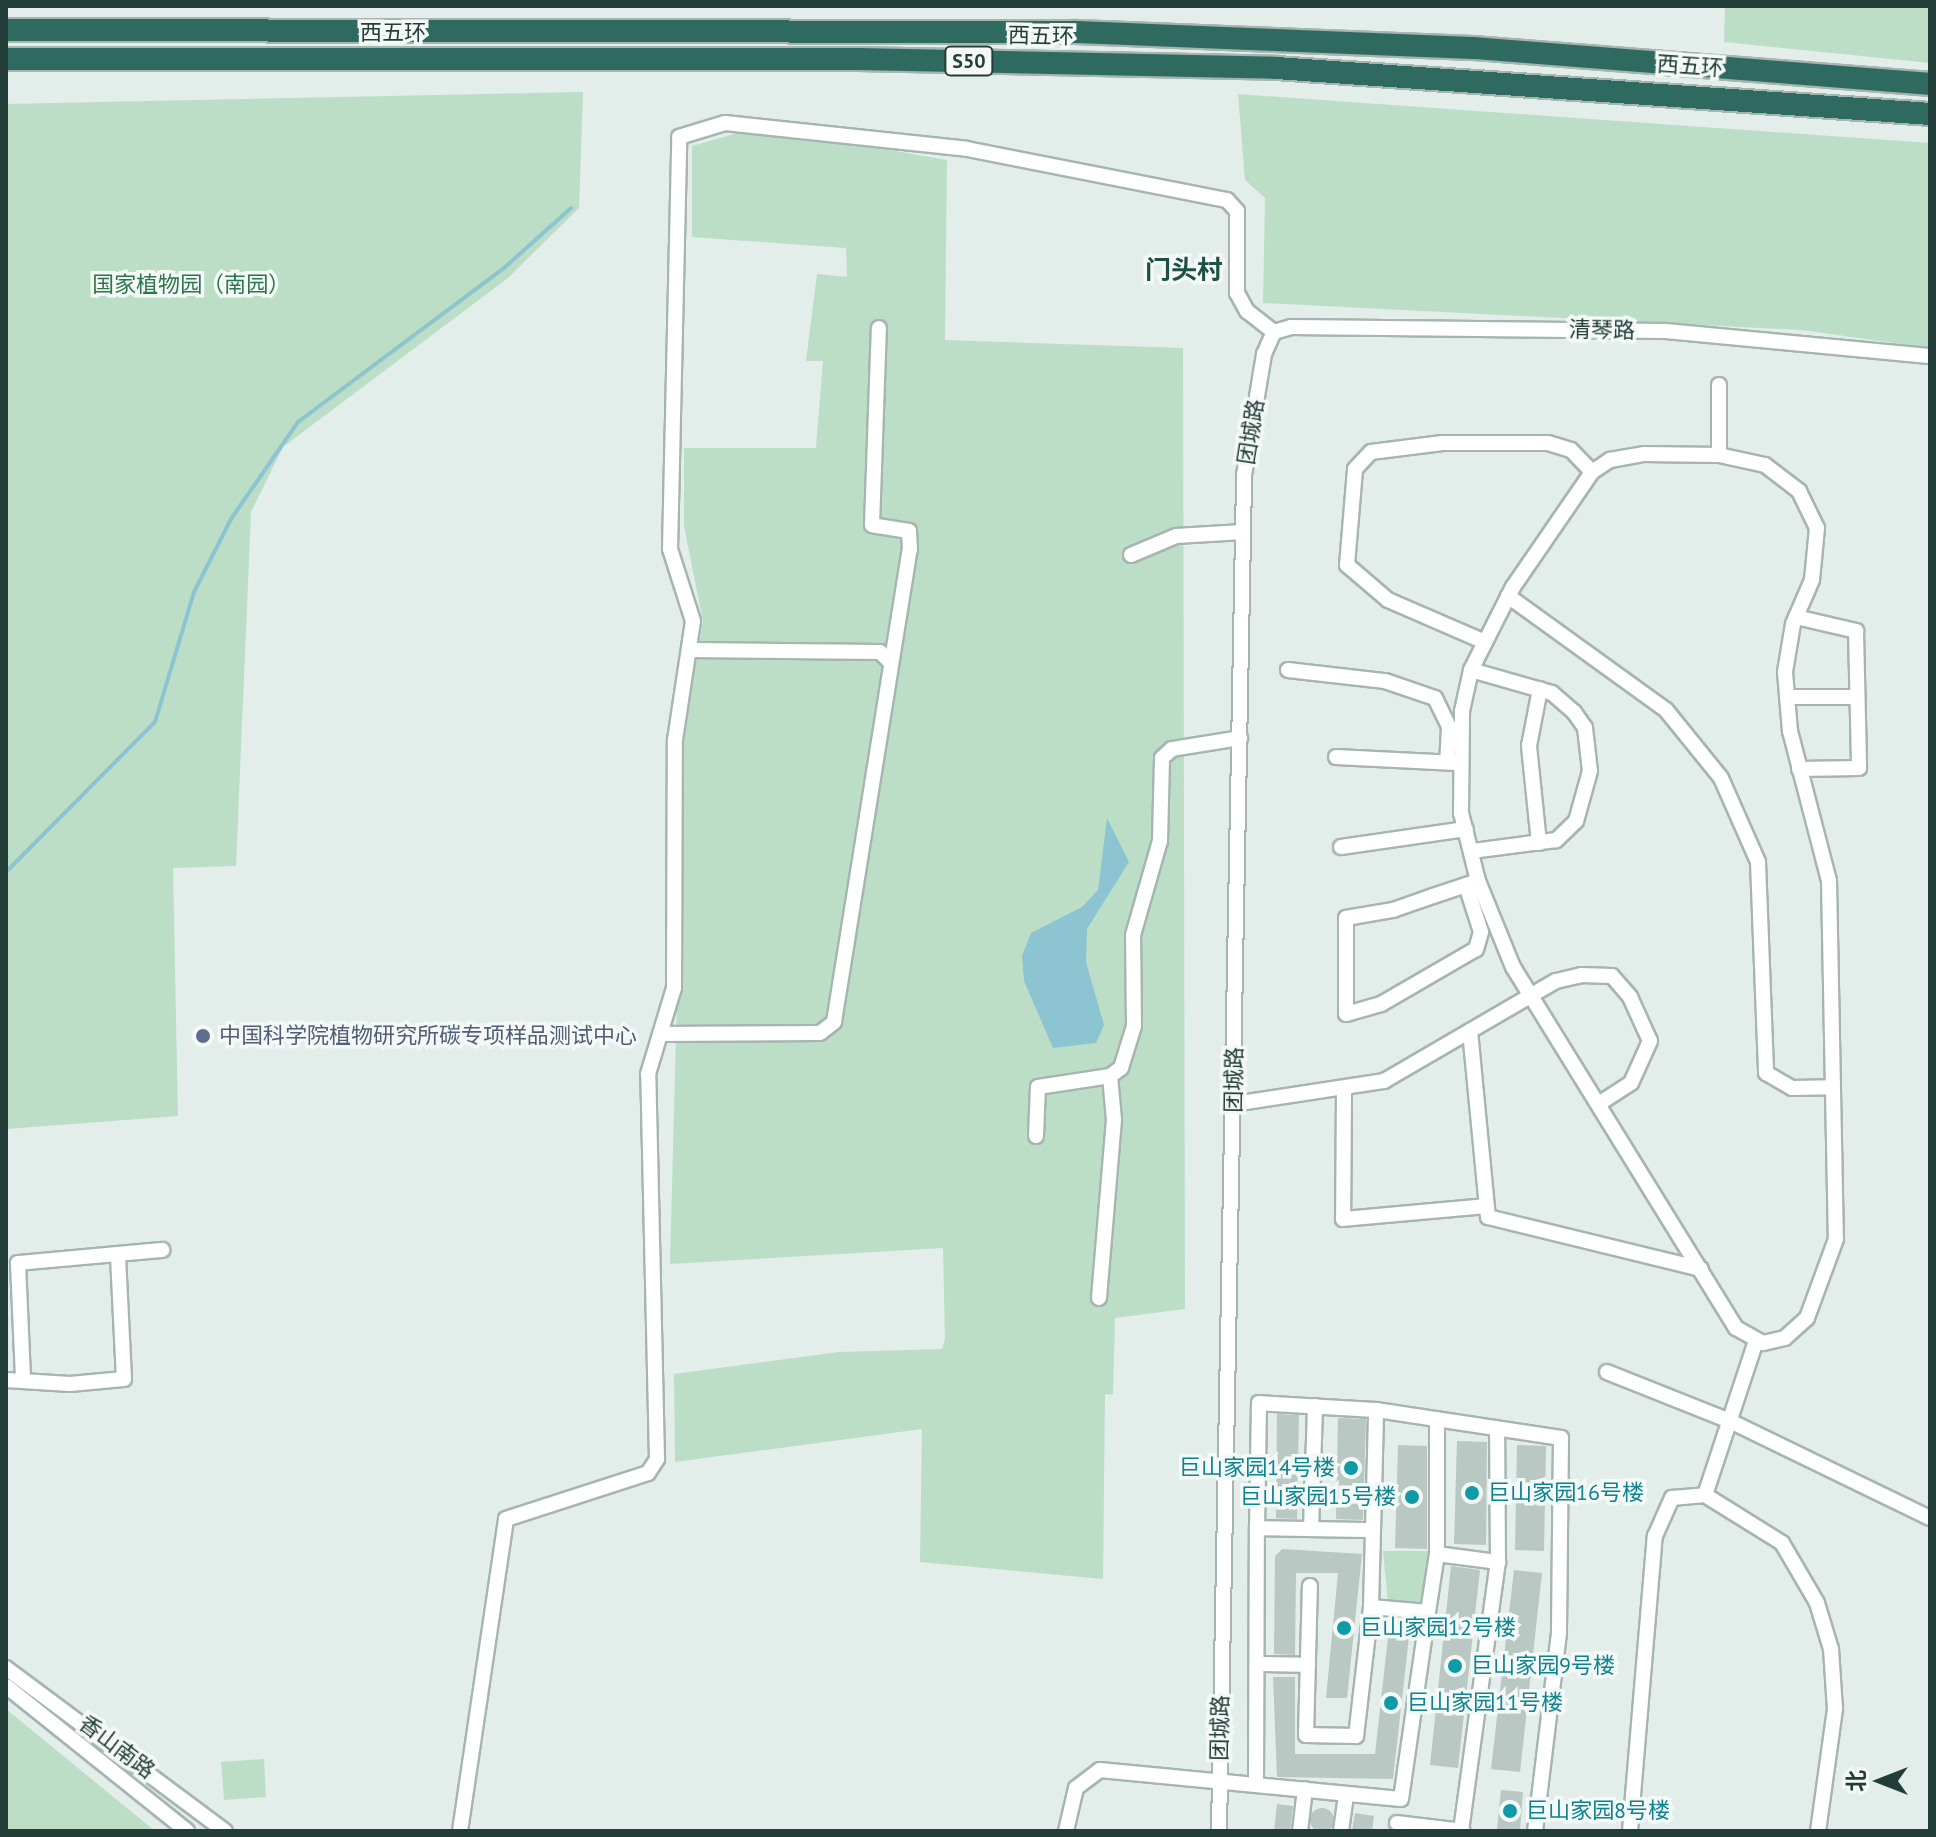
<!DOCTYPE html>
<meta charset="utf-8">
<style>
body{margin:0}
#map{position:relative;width:1936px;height:1837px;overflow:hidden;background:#e3ede9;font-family:"PT Sans","Noto Sans SC",sans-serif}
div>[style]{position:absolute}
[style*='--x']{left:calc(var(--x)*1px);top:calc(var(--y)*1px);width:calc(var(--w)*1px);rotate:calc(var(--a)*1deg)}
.green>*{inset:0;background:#bcdec7}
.water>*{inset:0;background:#8cc4d1}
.stream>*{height:4px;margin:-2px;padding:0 2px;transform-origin:2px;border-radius:2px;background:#8cc4d1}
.building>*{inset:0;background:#b9c8c2}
.round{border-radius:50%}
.roads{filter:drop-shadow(2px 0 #a6b5b0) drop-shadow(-2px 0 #a6b5b0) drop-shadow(0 2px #a6b5b0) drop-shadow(0 -2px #a6b5b0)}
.minor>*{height:14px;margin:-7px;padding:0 7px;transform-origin:7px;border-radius:7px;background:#fff}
.highway>*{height:22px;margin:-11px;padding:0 11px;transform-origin:11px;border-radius:11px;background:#2f6a61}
.dots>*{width:22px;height:22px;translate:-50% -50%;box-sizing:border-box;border:4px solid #f4f9f7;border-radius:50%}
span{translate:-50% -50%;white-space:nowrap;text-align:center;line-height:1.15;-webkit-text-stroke:7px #f4f9f7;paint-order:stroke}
.shield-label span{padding:2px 6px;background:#f4f9f7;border:2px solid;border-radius:6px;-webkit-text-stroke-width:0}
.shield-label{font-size:20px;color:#233e38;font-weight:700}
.street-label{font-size:22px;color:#233e38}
.park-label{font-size:22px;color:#2d754c}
.service-label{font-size:22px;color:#4e5e75}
.left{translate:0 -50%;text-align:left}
.culture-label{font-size:22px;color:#0d838f}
.right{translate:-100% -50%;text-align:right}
.quarter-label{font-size:26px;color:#1f5046;font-weight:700}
.frame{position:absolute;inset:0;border:8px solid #233e38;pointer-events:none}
.north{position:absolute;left:1840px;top:1741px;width:80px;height:80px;-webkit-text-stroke:6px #f4f9f7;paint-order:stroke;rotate:270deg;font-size:22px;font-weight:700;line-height:32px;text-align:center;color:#233e38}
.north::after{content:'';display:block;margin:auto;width:28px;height:36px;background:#233e38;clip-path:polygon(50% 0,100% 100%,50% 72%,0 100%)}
</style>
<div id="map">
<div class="green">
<div style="clip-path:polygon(1725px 6px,1930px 6px,1930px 63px,1724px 42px)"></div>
<div style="clip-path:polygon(583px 92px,579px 208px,508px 278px,283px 447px,251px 512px,236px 866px,173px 868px,178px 1116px,6px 1129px,6px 104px)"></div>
<div style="clip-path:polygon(1238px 94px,1930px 143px,1930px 348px,1802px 330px,1263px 303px,1265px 198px,1245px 180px)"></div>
<div style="clip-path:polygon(758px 127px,947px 160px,945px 340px,1183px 348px,1185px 1309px,1115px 1318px,1113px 1395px,1105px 1394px,1103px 1579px,920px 1562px,922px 1429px,675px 1462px,674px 1374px,839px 1352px,942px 1349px,945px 1339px,943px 1248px,670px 1264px,684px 733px,703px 622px,684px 526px,684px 448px,816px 448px,823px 361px,806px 361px,817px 274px,847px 277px,846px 248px,692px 237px,692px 146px)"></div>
<div style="clip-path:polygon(1383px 1551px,1433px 1551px,1429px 1603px,1388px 1603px)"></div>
<div style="clip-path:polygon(6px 1709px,155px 1831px,6px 1831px)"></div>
<div style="clip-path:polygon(264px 1759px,266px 1797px,224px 1800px,221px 1762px)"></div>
</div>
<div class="water">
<div style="clip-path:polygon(1107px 818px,1129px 862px,1087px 929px,1086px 962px,1104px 1025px,1096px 1043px,1053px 1048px,1024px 981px,1022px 956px,1031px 933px,1082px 907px,1098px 890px)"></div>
</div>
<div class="stream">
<div style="--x:6;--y:872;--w:211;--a:-45.2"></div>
<div style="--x:155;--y:722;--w:136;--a:-73.3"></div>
<div style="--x:194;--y:592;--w:82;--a:-63.1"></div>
<div style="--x:231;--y:519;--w:118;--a:-55.4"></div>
<div style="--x:298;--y:422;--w:257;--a:-36.8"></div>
<div style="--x:504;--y:268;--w:90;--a:-41.8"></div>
</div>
<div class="building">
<div style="clip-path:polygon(1277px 1414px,1299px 1415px,1297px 1519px,1276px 1518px)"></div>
<div style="clip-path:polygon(1338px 1418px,1366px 1419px,1363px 1520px,1336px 1519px)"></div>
<div style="clip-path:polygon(1457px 1441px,1487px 1442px,1486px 1545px,1454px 1544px)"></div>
<div style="clip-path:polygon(1398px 1445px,1427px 1446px,1427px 1549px,1395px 1548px)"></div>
<div style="clip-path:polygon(1517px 1445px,1546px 1446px,1544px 1551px,1515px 1550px)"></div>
<div style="clip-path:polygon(1282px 1549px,1362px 1554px,1347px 1698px,1326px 1698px,1338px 1573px,1296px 1573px,1295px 1655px,1274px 1654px,1275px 1556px)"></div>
<div style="clip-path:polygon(1451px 1566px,1480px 1570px,1458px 1768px,1430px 1765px)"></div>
<div style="clip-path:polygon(1514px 1570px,1542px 1573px,1520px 1772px,1491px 1769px)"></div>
<div style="clip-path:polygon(1389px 1628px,1410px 1628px,1393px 1779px,1277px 1777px,1273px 1677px,1295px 1677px,1295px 1754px,1375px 1754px)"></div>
<div style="clip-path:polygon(1501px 1790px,1523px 1792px,1520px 1831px,1497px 1830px)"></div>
<div style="clip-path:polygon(1277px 1804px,1293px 1806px,1290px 1831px,1274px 1831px)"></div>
<div class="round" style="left:1310px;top:1808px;width:24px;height:24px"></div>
<div style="clip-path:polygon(1355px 1813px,1374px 1816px,1372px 1831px,1352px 1831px)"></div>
</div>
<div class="roads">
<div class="minor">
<div style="--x:1274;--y:332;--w:18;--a:-16"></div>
<div style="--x:1291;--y:327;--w:374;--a:0.6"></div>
<div style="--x:1665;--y:331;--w:266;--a:5.4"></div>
<div style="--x:1644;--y:454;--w:75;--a:0.8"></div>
<div style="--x:1719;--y:455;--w:47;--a:12.3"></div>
<div style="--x:1765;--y:465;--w:43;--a:37.4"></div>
<div style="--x:1799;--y:491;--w:41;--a:64.1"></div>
<div style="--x:1817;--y:528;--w:52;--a:95.5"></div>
<div style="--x:1812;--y:580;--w:48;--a:113.4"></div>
<div style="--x:1793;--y:624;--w:49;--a:99.5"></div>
<div style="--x:1785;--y:672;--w:59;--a:85.2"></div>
<div style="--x:1790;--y:731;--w:155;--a:75.4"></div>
<div style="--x:1829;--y:881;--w:358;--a:88.9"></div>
<div style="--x:1836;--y:1239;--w:84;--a:110.2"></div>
<div style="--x:1807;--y:1318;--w:30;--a:138"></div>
<div style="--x:1785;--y:1338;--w:23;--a:167"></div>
<div style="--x:1763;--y:1343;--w:31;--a:-151"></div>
<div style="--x:1736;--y:1328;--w:424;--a:-121.7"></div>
<div style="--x:1513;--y:967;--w:93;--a:-112.1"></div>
<div style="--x:1478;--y:881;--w:70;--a:-104"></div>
<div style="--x:1461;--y:813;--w:102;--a:-89.4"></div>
<div style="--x:1462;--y:711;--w:42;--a:-77.6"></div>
<div style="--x:1471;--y:670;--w:93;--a:-63.2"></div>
<div style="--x:1513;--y:587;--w:140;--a:-55.5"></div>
<div style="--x:1592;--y:472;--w:22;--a:-34"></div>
<div style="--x:1610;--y:460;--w:35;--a:-10"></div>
<div style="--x:1719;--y:455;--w:70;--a:-90"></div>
<div style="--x:1131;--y:555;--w:49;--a:-22.9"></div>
<div style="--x:1176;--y:536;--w:67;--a:-3.4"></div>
<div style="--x:1508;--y:596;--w:195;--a:35.8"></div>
<div style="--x:1666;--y:710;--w:87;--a:51"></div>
<div style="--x:1721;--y:778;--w:92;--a:66.2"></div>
<div style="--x:1758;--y:862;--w:211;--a:87.8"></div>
<div style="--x:1766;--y:1073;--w:30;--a:30"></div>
<div style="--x:1792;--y:1088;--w:39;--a:-1"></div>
<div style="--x:1796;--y:617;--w:62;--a:13.1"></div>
<div style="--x:1856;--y:631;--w:137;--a:88.7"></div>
<div style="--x:1859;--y:768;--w:60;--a:179"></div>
<div style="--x:1485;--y:642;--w:106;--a:-156.6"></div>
<div style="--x:1388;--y:600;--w:54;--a:-139.5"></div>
<div style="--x:1347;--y:565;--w:96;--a:-85.2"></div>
<div style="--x:1355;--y:469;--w:23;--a:-47"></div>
<div style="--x:1371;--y:452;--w:72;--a:-7.2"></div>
<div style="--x:1442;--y:443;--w:106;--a:0"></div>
<div style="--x:1548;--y:443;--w:24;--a:17"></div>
<div style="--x:1571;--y:450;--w:30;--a:46"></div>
<div style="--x:690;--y:650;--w:190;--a:0.6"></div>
<div style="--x:880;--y:652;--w:14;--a:45"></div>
<div style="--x:1288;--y:670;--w:98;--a:6.5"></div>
<div style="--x:1385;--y:681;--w:53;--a:18.8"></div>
<div style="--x:1435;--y:698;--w:32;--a:64"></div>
<div style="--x:1449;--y:727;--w:35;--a:93"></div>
<div style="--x:1471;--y:670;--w:84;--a:15.9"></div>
<div style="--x:1552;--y:693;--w:29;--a:41"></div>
<div style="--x:1574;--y:712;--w:19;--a:55"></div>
<div style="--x:1585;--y:728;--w:43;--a:83.4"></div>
<div style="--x:1590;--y:771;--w:52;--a:105.6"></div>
<div style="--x:1576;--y:821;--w:28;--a:136"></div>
<div style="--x:1556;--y:840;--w:85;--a:172.5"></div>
<div style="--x:1787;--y:697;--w:70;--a:0"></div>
<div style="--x:1336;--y:757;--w:120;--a:2.9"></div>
<div style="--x:1539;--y:843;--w:98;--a:-95.9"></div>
<div style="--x:1529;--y:746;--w:58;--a:-79.1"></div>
<div style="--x:1341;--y:847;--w:126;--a:-8.2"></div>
<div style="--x:1466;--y:885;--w:49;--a:72.3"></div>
<div style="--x:1481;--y:932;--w:18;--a:106"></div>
<div style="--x:1476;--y:949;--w:110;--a:149.9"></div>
<div style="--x:1381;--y:1004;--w:36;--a:164"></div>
<div style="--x:1346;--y:1014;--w:96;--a:-90"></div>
<div style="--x:1346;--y:918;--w:48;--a:-9.7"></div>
<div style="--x:1393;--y:910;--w:42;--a:-19.3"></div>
<div style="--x:1433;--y:896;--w:47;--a:-18.4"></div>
<div style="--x:1470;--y:1031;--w:187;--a:84.5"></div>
<div style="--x:1488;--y:1217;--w:219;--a:13.7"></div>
<div style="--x:660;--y:1034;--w:160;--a:-0.4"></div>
<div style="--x:820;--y:1033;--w:18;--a:-38"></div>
<div style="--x:834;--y:1022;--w:478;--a:-80.9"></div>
<div style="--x:910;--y:550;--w:19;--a:-93"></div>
<div style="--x:909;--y:531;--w:37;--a:-171"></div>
<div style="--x:872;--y:525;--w:197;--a:-88"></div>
<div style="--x:1344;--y:1091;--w:128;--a:90.4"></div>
<div style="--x:1343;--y:1219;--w:143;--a:-5.2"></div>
<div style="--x:1233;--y:1104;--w:153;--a:-8.7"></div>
<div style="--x:1384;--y:1081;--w:199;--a:-30.2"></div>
<div style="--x:1556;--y:981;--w:26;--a:-13"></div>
<div style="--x:1581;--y:975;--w:31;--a:2"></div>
<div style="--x:1612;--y:976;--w:28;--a:49"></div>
<div style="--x:1630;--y:997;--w:48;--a:65.6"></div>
<div style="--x:1650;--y:1041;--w:46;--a:114.3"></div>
<div style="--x:1631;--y:1083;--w:38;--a:147"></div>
<div style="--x:1036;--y:1136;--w:49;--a:-87.7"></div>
<div style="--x:1038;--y:1087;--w:73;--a:-8.7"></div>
<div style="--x:1099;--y:1298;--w:179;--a:-85.2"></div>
<div style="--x:1114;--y:1120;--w:44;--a:-95.2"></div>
<div style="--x:1110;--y:1076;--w:14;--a:-36"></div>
<div style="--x:1121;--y:1068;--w:44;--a:-72.8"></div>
<div style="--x:1134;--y:1026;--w:91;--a:-90.6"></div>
<div style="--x:1133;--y:935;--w:98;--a:-74"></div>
<div style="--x:1160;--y:841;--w:83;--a:-88.6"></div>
<div style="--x:1162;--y:758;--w:13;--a:-42"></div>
<div style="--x:1172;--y:749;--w:69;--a:-9.2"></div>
<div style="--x:1607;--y:1372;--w:132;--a:21.7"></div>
<div style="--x:1730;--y:1421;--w:222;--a:25.9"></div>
<div style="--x:23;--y:1378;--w:115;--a:-92.5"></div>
<div style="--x:18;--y:1263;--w:145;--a:-5.2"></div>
<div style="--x:6;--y:1380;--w:64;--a:3.6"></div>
<div style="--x:70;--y:1384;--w:54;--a:-5.3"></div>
<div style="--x:124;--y:1379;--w:124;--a:-92.8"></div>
<div style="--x:1376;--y:1410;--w:187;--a:8.6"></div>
<div style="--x:1561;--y:1438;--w:195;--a:90.6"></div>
<div style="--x:1559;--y:1633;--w:199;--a:96.9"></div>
<div style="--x:1705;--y:1495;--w:162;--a:-71.7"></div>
<div style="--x:1311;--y:1529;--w:123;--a:-88.1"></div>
<div style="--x:1437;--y:1554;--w:62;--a:7.5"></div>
<div style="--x:1371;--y:1607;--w:197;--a:-88.5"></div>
<div style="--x:1376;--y:1410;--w:117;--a:-176.6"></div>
<div style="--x:1259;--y:1403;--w:125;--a:90.9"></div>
<div style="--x:1257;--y:1528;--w:115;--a:1"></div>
<div style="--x:1428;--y:1612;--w:59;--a:-81.2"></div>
<div style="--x:1437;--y:1554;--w:135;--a:-90"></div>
<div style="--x:1257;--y:1664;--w:51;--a:1.1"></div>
<div style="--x:6;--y:1668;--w:273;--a:36.7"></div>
<div style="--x:6;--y:1686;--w:232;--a:38.7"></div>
<div style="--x:1256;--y:1785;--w:257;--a:-89.8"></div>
<div style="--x:1397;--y:1823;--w:66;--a:6.9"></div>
<div style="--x:460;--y:1831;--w:315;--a:-81.6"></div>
<div style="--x:506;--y:1519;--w:149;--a:-17.9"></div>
<div style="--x:648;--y:1473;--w:17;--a:-57"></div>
<div style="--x:657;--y:1459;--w:385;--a:-91.3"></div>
<div style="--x:648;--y:1074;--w:90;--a:-73.2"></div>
<div style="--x:674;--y:988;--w:248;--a:-89.8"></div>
<div style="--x:675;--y:740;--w:120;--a:-81.4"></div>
<div style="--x:693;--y:621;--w:76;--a:-107.7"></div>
<div style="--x:670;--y:549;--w:412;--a:-88.7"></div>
<div style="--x:679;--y:137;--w:48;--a:-16.9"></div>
<div style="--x:725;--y:123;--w:243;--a:6.1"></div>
<div style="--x:967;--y:149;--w:265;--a:11.1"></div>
<div style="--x:1227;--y:200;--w:15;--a:48"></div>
<div style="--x:1237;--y:211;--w:82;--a:90"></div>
<div style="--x:1237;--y:293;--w:21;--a:61"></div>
<div style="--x:1247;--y:311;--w:34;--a:38"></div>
<div style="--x:1066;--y:1831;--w:44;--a:-76.9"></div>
<div style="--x:1076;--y:1788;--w:30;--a:-37"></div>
<div style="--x:1100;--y:1770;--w:302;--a:5.5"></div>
<div style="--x:1401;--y:1799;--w:189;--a:-81.8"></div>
<div style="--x:1428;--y:1612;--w:57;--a:-175"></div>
<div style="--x:1371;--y:1607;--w:130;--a:96.6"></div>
<div style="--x:1356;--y:1736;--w:50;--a:-178.9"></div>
<div style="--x:1306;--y:1735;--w:149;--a:-88.5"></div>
<div style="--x:1219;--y:1831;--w:1356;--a:-88.94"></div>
<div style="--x:1244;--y:475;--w:123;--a:-80.6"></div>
<div style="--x:1264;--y:354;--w:24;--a:-66"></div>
<div style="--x:1300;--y:1831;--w:42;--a:-83.2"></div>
<div style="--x:1341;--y:1831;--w:37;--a:-82"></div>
<div style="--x:1461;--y:1831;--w:272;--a:-82.2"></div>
<div style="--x:1498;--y:1562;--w:133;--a:-90.4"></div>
<div style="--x:1630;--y:1831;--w:296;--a:-85.2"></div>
<div style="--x:1655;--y:1536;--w:42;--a:-65.9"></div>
<div style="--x:1672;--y:1498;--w:33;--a:-5"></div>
<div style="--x:1705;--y:1495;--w:91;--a:31.9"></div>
<div style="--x:1782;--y:1543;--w:69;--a:59.7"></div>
<div style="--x:1817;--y:1603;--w:48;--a:73.1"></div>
<div style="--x:1831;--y:1649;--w:60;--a:86.2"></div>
<div style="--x:1835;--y:1709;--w:123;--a:97.9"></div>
</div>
<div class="highway">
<div style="--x:6;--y:30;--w:1070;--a:0.11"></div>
<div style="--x:1076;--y:32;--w:398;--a:2.3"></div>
<div style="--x:1474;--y:48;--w:457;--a:4.5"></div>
<div style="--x:6;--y:59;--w:852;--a:0"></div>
<div style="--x:858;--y:59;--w:418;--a:1.2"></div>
<div style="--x:1276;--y:68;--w:656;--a:4.02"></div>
</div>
</div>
<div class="dots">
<div style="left:203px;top:1036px;background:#5c6f8a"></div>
<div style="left:1351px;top:1468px;background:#0f9aa8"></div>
<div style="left:1472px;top:1493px;background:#0f9aa8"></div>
<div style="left:1412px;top:1497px;background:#0f9aa8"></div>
<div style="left:1344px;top:1628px;background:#0f9aa8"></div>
<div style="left:1455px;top:1666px;background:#0f9aa8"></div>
<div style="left:1391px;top:1703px;background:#0f9aa8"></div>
<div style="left:1510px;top:1811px;background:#0f9aa8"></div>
</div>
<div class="shield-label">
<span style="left:969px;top:61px">S50</span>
</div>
<div class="street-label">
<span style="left:393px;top:33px">西五环</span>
<span style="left:1041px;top:36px;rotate:1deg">西五环</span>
<span style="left:1690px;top:66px;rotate:4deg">西五环</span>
<span style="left:1602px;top:330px;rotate:1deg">清琴路</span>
<span style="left:1251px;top:432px;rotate:-81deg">团城路</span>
<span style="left:1234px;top:1080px;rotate:-89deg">团城路</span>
<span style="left:1220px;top:1728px;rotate:-89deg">团城路</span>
<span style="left:117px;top:1747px;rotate:37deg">香山南路</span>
</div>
<div class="park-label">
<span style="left:191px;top:285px">国家植物园（南园）</span>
</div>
<div class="service-label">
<span class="left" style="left:219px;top:1036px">中国科学院植物研究所碳专项样品测试中心</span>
</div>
<div class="culture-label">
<span class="right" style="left:1335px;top:1468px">巨山家园14号楼</span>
<span class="left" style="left:1488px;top:1493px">巨山家园16号楼</span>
<span class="right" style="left:1396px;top:1497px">巨山家园15号楼</span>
<span class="left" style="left:1360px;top:1628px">巨山家园12号楼</span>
<span class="left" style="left:1471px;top:1666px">巨山家园9号楼</span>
<span class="left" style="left:1407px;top:1703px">巨山家园11号楼</span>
<span class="left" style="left:1526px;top:1811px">巨山家园8号楼</span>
</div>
<div class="quarter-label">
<span style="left:1184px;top:270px">门头村</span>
</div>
<div class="frame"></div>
<div class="north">北</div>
</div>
